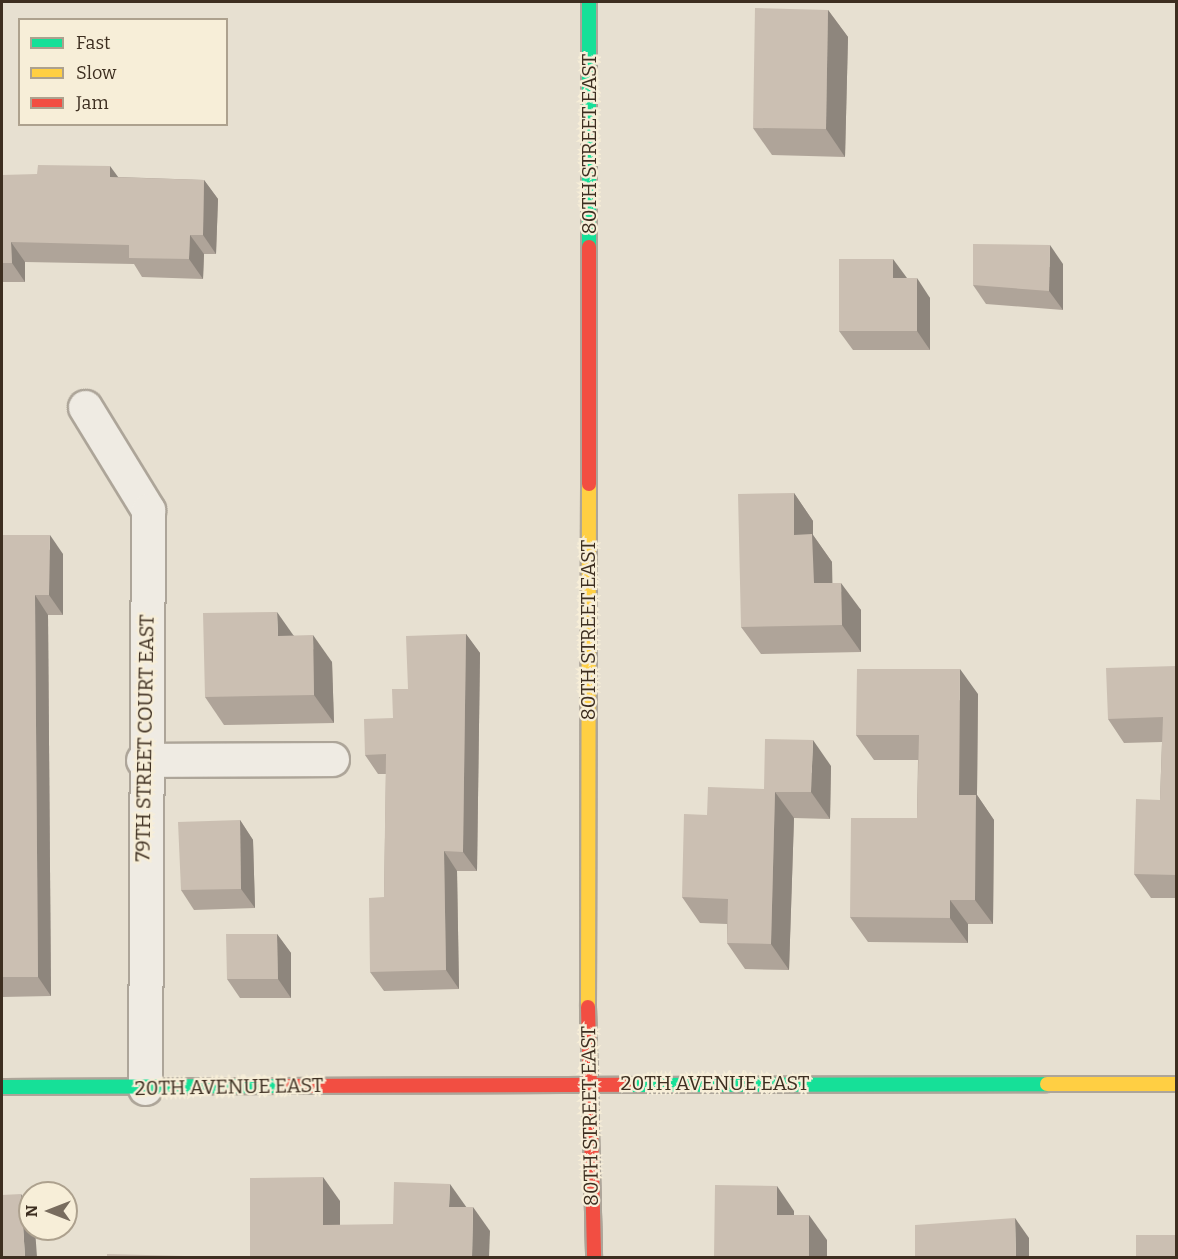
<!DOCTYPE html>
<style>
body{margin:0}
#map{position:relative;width:1178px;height:1259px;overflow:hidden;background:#e7e0d1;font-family:Bitter,serif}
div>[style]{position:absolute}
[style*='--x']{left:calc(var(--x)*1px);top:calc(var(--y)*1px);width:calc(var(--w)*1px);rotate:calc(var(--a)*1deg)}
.roads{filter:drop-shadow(2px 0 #ada599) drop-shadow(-2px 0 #ada599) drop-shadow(0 2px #ada599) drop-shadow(0 -2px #ada599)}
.street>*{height:33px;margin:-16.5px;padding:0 16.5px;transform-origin:16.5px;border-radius:16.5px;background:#efebe3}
.fast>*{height:14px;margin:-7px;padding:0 7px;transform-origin:7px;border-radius:7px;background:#16e098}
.slow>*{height:14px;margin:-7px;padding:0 7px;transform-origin:7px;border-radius:7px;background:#ffcf43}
.jam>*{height:14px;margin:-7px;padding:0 7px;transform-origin:7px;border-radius:7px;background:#f24e42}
.wall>*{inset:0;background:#afa499}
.shaded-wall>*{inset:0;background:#8e867d}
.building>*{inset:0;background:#cbbfb2}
span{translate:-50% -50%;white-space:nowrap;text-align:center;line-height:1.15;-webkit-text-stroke:4.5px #f7eed8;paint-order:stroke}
.street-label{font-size:20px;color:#3d2e20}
.frame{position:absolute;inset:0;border:3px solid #3d2e20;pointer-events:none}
.legend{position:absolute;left:18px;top:18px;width:210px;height:108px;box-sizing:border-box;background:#f7eed8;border:2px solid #ada18e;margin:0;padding:8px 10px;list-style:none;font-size:18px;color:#3d2e20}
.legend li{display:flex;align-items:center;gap:12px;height:30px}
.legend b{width:30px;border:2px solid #ada18e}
.north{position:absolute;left:18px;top:1181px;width:60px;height:60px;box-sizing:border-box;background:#f7eed8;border:2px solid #ada18e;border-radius:50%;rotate:270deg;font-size:16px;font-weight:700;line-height:24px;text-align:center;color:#3d2e20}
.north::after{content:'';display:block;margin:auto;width:21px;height:27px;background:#786c5e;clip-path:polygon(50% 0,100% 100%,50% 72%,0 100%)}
</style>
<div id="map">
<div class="roads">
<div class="street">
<div style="--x:85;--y:407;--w:121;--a:58.5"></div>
<div style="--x:148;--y:510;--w:578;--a:90.3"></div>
<div style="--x:143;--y:760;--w:189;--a:-0.3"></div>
</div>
<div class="fast">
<div style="--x:589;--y:247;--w:245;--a:-90"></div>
<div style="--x:627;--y:1085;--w:420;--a:-0.1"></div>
<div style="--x:2;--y:1087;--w:283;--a:-0.2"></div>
</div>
<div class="slow">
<div style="--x:588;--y:1007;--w:523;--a:-89.89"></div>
<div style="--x:1047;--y:1084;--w:129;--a:0"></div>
</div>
<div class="jam">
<div style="--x:589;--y:484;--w:237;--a:-90"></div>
<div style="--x:588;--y:1007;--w:251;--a:88.6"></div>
<div style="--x:285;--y:1086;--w:342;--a:-0.2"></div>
</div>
</div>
<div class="wall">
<div style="clip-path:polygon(828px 10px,848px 37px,845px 157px,772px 155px,753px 128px)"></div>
<div style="clip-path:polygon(2px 175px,118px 177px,204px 180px,218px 199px,216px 254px,204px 254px,203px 279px,142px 277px,134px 264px,25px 262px,25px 282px,2px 282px)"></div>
<div style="clip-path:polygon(1063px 264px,1063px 310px,986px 304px,973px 285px)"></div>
<div style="clip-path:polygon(907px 278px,930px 298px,930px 350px,853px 350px,839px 331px)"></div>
<div style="clip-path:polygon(794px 493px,813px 521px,813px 535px,832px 562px,832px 583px,861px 610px,861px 652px,761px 654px,741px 627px)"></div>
<div style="clip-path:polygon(2px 535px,63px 554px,63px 615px,48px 615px,51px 996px,2px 997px)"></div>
<div style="clip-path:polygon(466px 634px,480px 653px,477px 871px,457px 871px,459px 989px,384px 991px,370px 972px,384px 897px,386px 774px,378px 774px,365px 755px,393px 718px,408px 689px)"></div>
<div style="clip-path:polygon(293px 635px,332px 662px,334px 723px,224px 725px,205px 697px)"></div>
<div style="clip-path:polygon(1176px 666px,1176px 898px,1151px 898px,1134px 874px,1160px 800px,1162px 742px,1124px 743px,1108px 719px)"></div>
<div style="clip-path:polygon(978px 694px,977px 795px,994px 820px,993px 924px,968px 924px,968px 943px,868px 942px,850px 917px,917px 818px,918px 760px,874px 760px,856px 735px)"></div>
<div style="clip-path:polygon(831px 766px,830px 819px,794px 818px,789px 970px,745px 969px,727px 943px,727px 924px,700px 923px,682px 897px,707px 815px,764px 789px)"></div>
<div style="clip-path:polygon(240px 820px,253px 840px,255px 908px,194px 910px,181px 890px)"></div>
<div style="clip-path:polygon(277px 934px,291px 953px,291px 998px,240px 998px,227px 979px)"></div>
</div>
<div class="shaded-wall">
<div style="clip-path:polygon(828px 10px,848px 37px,845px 157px,826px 129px)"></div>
<div style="clip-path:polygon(110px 166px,124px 185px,110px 177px)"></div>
<div style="clip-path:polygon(204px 180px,218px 199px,216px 254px,203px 235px)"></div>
<div style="clip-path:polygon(190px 235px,204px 254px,203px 279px,189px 259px)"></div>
<div style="clip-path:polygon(11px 242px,25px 262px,25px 282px,12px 263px)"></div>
<div style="clip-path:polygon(1050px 245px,1063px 264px,1063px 310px,1049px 291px)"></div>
<div style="clip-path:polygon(893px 259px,907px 278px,893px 278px)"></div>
<div style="clip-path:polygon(917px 278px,930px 298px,930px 350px,917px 331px)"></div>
<div style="clip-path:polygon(794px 493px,813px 521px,813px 535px,832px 562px,833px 611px,814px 583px,794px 535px)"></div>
<div style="clip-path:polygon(50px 535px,63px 554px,63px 615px,49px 595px)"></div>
<div style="clip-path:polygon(841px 583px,861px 610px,861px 652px,842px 625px)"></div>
<div style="clip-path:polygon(35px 595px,48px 615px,51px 996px,38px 977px)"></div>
<div style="clip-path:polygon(277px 612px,296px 639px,278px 636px)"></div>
<div style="clip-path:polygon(466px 634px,480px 653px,477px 871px,463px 852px)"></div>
<div style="clip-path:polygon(313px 635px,332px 662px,334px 723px,314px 695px)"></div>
<div style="clip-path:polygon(960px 669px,978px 694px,977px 795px,994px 820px,993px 924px,975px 900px,959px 795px)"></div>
<div style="clip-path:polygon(813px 740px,831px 766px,830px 819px,811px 792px)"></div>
<div style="clip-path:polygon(775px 792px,794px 818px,789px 970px,771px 944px)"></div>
<div style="clip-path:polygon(240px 820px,253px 840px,255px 908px,241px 889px)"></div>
<div style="clip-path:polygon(444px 851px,457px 871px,459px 989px,446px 970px)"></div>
<div style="clip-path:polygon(950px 900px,968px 924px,968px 943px,950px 918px)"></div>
<div style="clip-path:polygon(277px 934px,291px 953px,291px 998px,278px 979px)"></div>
<div style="clip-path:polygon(323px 1177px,340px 1201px,340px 1249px,323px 1225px)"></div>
<div style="clip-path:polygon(450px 1184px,467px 1208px,449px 1207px)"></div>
<div style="clip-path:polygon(777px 1186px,794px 1211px,794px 1240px,777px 1215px)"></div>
<div style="clip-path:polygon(21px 1194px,30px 1207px,30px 1229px,35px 1229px,37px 1257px,25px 1257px)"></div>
<div style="clip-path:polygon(473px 1207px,490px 1231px,489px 1257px,472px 1257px)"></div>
<div style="clip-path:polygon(809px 1215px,827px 1240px,827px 1257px,809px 1257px)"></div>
<div style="clip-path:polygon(1015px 1218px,1029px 1238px,1029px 1257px,1016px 1257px)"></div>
</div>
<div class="building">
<div style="clip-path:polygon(755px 8px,828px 10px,826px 129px,753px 128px)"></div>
<div style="clip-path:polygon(38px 165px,110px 166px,110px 177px,204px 180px,203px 235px,190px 235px,189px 259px,129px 258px,129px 245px,11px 242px,12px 263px,2px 263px,2px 175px,37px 174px)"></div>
<div style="clip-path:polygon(973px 244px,1050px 245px,1049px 291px,973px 285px)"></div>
<div style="clip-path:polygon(839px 259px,893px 259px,893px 278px,917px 278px,917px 331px,839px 331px)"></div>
<div style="clip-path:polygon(794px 493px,794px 535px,812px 534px,814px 583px,841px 583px,842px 625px,741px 627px,738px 494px)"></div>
<div style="clip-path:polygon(2px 535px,50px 535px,49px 595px,35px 595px,38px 977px,2px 977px)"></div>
<div style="clip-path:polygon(277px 612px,278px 636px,313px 635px,314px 695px,205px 697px,203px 613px)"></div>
<div style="clip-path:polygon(466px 634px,463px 852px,444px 851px,446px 970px,370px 972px,369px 898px,384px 897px,386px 754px,365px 755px,364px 719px,393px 718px,392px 689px,408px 689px,406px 636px)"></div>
<div style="clip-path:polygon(1176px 666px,1176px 875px,1134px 874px,1136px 799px,1160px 800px,1163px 717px,1108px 719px,1106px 668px)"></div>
<div style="clip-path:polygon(857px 669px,960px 669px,959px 795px,976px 795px,975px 900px,950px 900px,950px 918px,850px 917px,851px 818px,917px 818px,919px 735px,856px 735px)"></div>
<div style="clip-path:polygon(765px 739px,813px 740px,811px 792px,775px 792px,771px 944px,727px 943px,728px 899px,682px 897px,684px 814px,707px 815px,708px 787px,764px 789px)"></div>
<div style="clip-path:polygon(240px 820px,241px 889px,181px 890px,178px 822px)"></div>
<div style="clip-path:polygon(226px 934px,277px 934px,278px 979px,227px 979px)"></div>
<div style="clip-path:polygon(323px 1177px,323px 1225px,393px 1224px,394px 1182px,450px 1184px,449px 1207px,473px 1207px,472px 1257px,250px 1257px,250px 1178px)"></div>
<div style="clip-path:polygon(715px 1185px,777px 1186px,777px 1215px,809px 1215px,809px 1257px,714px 1257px)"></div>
<div style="clip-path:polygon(21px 1194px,25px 1257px,2px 1257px,2px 1195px)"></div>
<div style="clip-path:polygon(1015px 1218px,1016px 1257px,915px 1257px,915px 1225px)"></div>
<div style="clip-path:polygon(1136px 1235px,1176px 1235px,1176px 1257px,1136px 1257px)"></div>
<div style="clip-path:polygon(107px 1254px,223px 1257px,107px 1257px)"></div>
</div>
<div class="street-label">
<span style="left:589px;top:144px;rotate:-90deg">80TH STREET EAST</span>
<span style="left:588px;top:630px;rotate:-90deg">80TH STREET EAST</span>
<span style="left:145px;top:738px;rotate:-89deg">79TH STREET COURT EAST</span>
<span style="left:715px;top:1083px">20TH AVENUE EAST</span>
<span style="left:229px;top:1087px;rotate:-1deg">20TH AVENUE EAST</span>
<span style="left:590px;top:1116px;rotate:-91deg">80TH STREET EAST</span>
</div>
<div class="frame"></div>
<ul class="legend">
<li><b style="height:8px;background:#16e098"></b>Fast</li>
<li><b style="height:8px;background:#ffcf43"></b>Slow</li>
<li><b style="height:8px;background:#f24e42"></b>Jam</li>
</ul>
<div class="north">N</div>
</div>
